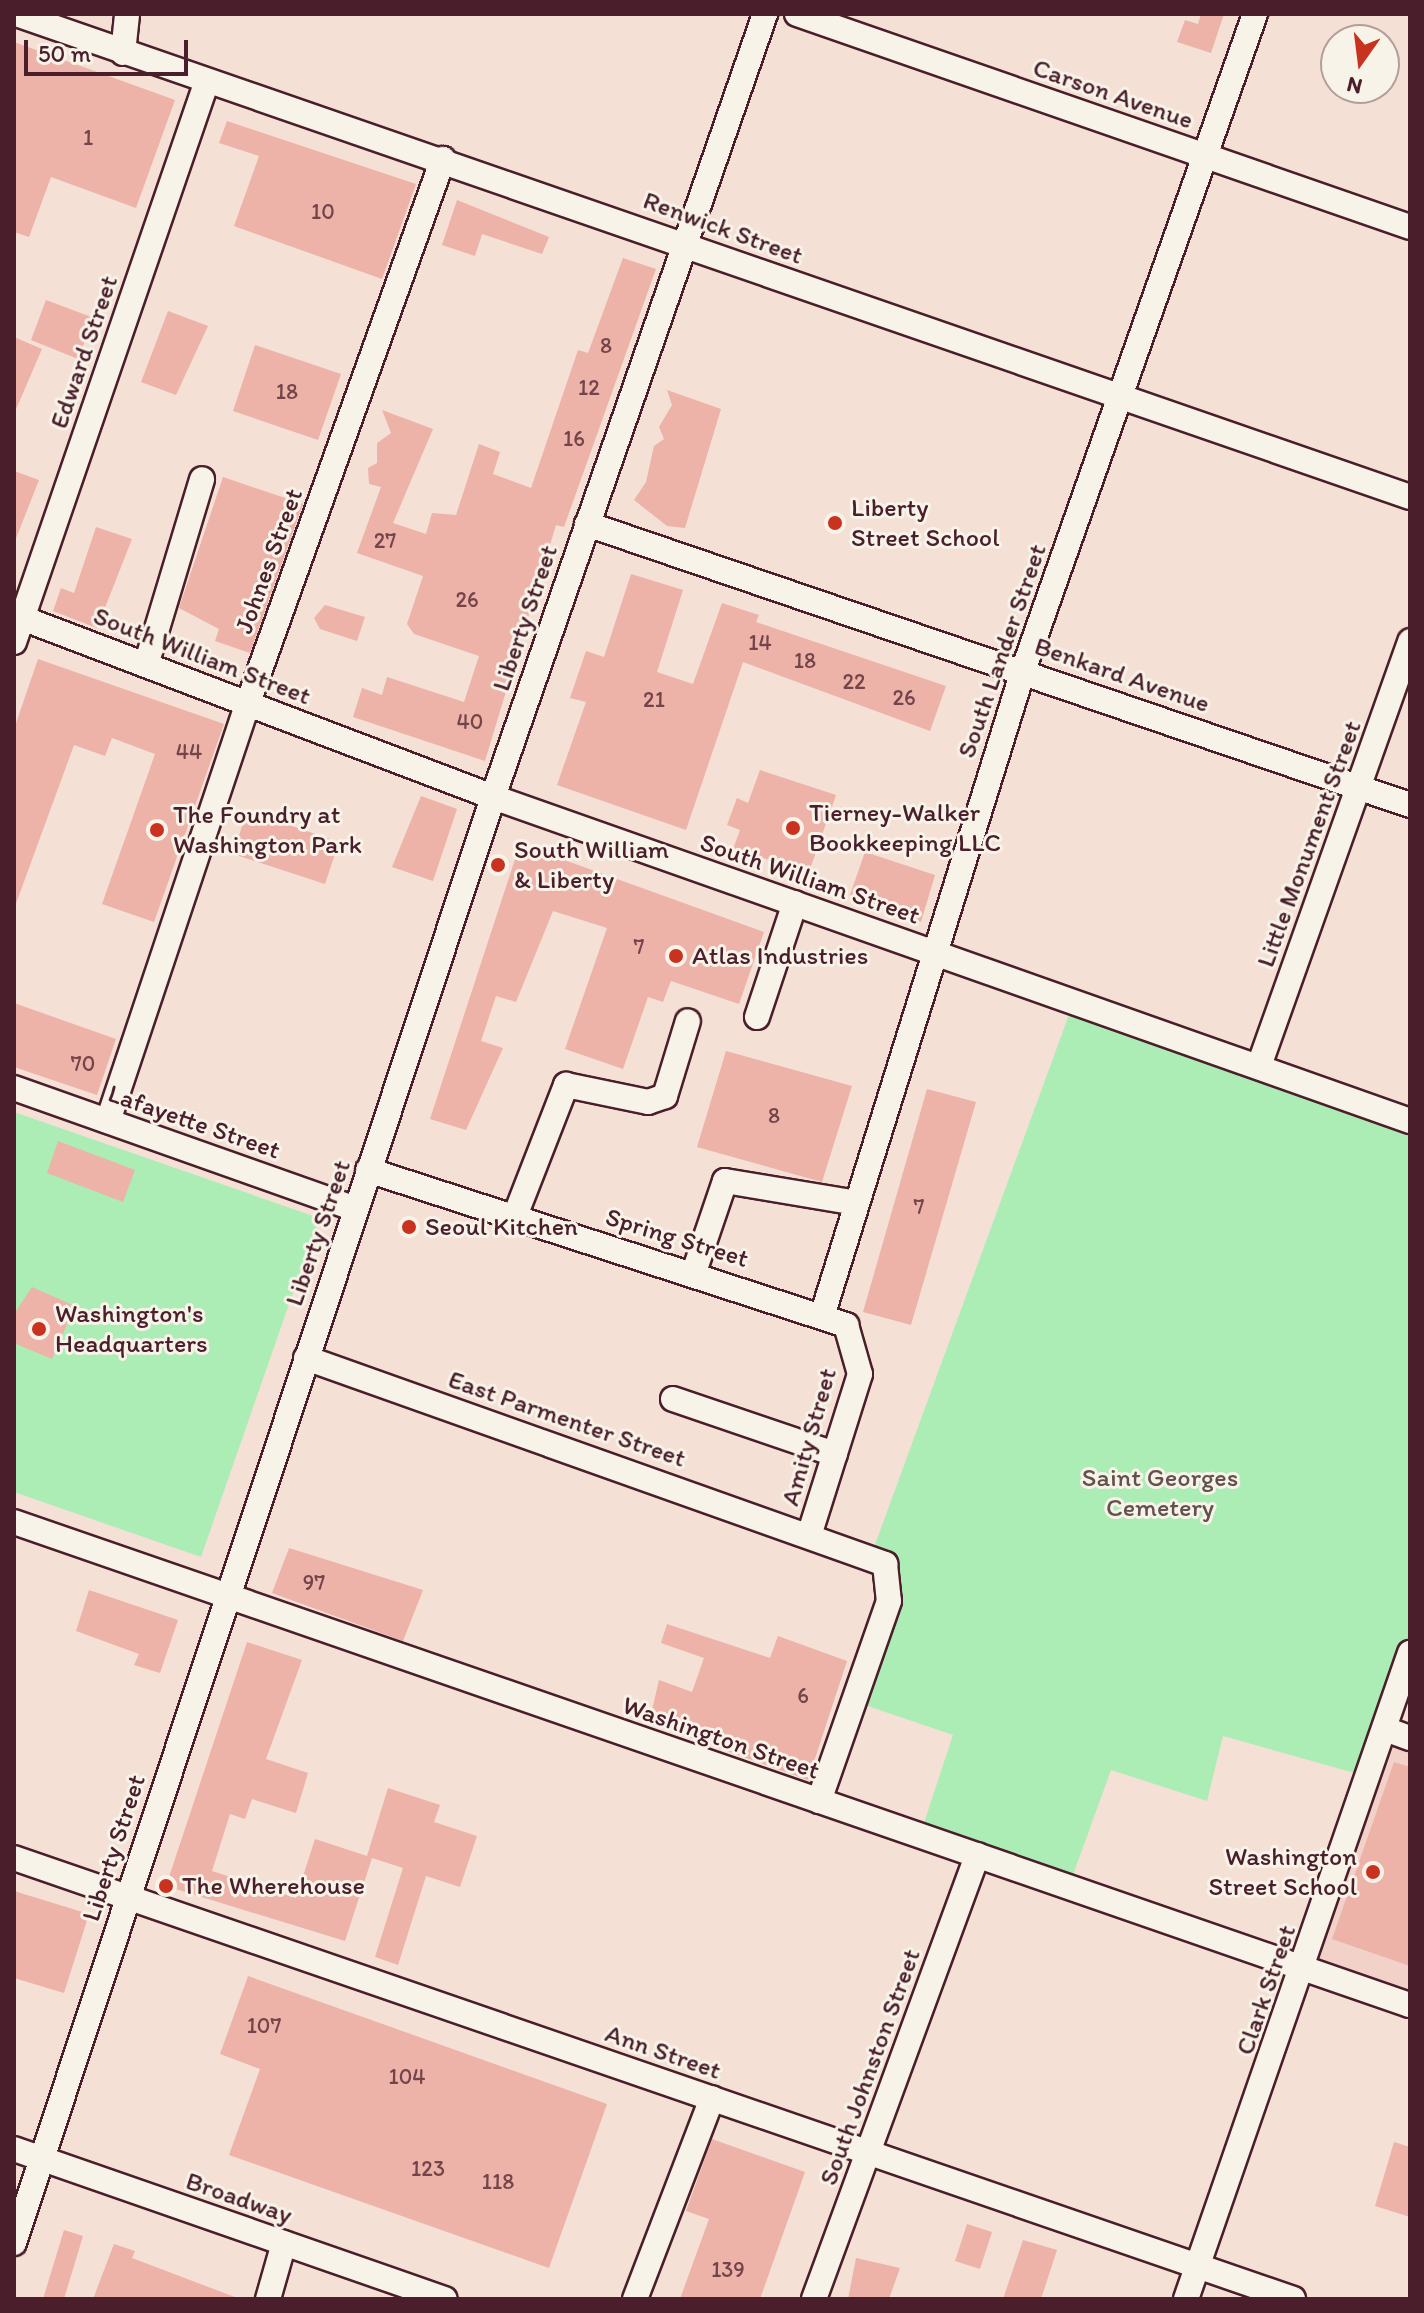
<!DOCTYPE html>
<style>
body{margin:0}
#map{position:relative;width:1424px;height:2313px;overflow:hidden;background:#f4e0d5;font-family:Itim,sans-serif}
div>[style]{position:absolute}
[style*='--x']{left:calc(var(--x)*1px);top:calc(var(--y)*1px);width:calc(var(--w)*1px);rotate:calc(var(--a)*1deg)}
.built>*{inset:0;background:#f2d2c8}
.green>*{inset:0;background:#acedb6}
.building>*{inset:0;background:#edb2a8}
.roads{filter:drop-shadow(2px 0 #4a1f2b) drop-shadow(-2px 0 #4a1f2b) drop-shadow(0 2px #4a1f2b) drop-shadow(0 -2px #4a1f2b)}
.minor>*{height:24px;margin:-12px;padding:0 12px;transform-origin:12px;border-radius:12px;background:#f7f3e8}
.dots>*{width:22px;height:22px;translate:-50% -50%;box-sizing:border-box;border:4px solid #f7f3e8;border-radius:50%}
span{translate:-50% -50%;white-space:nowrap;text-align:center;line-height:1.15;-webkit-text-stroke:6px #f7f3e8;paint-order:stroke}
.number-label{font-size:22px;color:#73444a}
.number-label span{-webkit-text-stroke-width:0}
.street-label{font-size:26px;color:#4a1f2b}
.poi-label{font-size:26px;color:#4a1f2b}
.left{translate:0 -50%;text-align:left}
.right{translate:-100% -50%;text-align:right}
.park-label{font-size:26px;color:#62524e}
.frame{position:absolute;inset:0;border:16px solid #4a1f2b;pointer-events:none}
.north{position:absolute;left:1320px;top:24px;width:80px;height:80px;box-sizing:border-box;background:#f7f3e8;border:2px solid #b29e9c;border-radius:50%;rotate:194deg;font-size:22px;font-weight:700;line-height:32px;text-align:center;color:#4a1f2b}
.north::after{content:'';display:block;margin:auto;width:28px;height:36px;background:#c8321e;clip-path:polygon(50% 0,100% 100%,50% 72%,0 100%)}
.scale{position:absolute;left:24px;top:40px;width:164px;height:36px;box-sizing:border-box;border:4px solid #4a1f2b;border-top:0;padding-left:10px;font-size:24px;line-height:28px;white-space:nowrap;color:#4a1f2b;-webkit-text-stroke:6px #f7f3e8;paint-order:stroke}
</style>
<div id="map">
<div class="built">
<div style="clip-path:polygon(1385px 1729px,1410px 1738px,1410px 2005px,1305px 1968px)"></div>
</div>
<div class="green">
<div style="clip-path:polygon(1074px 1001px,1410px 1119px,1410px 1653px,1369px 1777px,1223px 1736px,1207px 1801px,1111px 1770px,1069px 1886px,920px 1835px,953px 1735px,856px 1702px,889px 1601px,869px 1561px)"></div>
<div style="clip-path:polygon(14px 1112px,319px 1218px,201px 1557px,14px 1492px)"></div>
</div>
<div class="building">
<div style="clip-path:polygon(1201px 14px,1224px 14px,1211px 53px,1177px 42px,1185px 20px,1198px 24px)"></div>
<div style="clip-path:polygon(14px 42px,175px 100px,136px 208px,51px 177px,29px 237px,14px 232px)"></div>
<div style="clip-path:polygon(227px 121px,416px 184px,382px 279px,234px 226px,259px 156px,219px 143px)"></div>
<div style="clip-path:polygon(457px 200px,549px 237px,542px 254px,482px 234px,475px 256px,442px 245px)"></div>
<div style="clip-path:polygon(623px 258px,656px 269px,564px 527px,556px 525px,485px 761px,353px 717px,362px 688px,382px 695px,387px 677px,464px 702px,479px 656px,414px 634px,407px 624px,423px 576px,357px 553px,381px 487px,369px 484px,368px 468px,377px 463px,377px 443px,391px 433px,382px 410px,433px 429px,393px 523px,426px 534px,432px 513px,456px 515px,479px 444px,500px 452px,493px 474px,531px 488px,578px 350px,588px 353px)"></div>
<div style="clip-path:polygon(46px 300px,94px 318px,78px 359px,31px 340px)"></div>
<div style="clip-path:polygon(168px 311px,208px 326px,176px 395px,141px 382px)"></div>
<div style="clip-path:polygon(14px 337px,42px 349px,14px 414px)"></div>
<div style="clip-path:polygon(255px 345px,341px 374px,318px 440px,233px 411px)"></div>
<div style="clip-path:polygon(667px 390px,721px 409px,685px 528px,667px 526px,634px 500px,646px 482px,654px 446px,664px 439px,659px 427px,672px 405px)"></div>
<div style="clip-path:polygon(14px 471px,39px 480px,15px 541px,14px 540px)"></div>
<div style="clip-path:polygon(223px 477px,303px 504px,250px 653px,215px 641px,219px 629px,179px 608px)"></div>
<div style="clip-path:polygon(96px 527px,132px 539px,97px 628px,53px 611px,61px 588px,74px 593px)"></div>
<div style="clip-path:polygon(631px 574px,683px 590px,657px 672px,693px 684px,722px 603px,759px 615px,756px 622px,946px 686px,930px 731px,743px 662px,686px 830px,557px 785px,586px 702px,570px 698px,586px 651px,604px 657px)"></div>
<div style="clip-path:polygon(325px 605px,365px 617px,357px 641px,320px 629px,314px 618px)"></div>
<div style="clip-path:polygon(38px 659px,224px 724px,154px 922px,102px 904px,155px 754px,112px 738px,105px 756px,74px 745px,14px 909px,14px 729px)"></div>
<div style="clip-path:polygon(760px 770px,836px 795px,809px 872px,733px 849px,740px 830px,727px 825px,737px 798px,748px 803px)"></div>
<div style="clip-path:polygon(421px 796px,457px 809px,433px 881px,392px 867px)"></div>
<div style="clip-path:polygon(247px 811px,339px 842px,325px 884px,233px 854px)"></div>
<div style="clip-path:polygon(520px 844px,764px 932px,739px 1004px,671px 981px,663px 1002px,648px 997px,623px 1069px,565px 1049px,607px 928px,553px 911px,516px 1002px,496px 996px,481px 1041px,503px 1048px,466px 1130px,430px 1119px)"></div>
<div style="clip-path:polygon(865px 852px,935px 875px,921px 922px,850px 895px)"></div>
<div style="clip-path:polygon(14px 1003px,116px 1039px,97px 1095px,14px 1067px)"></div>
<div style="clip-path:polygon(726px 1051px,852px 1086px,822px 1182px,697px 1147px)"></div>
<div style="clip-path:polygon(927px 1089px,976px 1102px,911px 1325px,863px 1312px)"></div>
<div style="clip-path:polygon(58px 1141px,135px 1170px,123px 1202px,47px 1173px)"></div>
<div style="clip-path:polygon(32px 1287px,75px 1306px,52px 1359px,14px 1343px,14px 1314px)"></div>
<div style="clip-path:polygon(289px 1548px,423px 1590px,403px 1641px,272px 1593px)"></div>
<div style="clip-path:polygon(89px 1590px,178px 1620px,160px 1673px,134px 1665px,139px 1654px,76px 1631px)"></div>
<div style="clip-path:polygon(667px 1624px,770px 1658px,778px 1636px,847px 1661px,808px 1780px,649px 1723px,659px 1680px,692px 1692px,704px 1658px,661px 1643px)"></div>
<div style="clip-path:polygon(247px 1642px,302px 1660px,266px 1759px,308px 1773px,296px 1813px,252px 1799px,245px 1819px,230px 1814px,212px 1871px,296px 1898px,315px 1839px,367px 1856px,388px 1788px,440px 1805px,434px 1822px,477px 1836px,460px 1887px,426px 1876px,398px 1965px,375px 1957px,403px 1868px,372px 1858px,345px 1941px,166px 1886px)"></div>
<div style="clip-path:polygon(1394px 1762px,1410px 1767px,1410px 1966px,1332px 1939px)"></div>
<div style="clip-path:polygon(14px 1891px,89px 1914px,64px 1993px,14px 1978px)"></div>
<div style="clip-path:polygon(248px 1976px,607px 2104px,549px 2268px,229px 2155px,260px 2069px,220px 2054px)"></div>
<div style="clip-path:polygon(712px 2139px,805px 2172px,760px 2299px,680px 2299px,709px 2219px,686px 2211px)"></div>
<div style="clip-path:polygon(1394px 2142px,1410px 2147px,1410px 2217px,1375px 2206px)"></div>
<div style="clip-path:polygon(967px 2224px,992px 2232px,980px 2269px,955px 2261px)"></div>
<div style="clip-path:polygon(64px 2230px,83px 2236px,64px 2299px,43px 2299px)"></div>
<div style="clip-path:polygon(1023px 2240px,1057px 2250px,1041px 2299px,1003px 2299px)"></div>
<div style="clip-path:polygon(114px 2244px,135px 2251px,132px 2258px,240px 2299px,93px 2299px)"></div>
<div style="clip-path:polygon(856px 2258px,900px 2268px,889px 2299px,848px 2299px)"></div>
</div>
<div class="roads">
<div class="minor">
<div style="--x:16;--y:14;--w:1475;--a:19.11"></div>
<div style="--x:797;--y:14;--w:649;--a:19.16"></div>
<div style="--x:123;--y:53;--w:39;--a:-84"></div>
<div style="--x:587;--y:524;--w:870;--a:18.85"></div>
<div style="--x:14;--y:615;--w:512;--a:20.8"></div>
<div style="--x:493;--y:797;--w:973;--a:19.46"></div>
<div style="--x:14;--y:642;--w:593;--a:-71.02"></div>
<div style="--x:146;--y:665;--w:194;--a:-73.2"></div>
<div style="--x:757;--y:1017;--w:120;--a:-71.6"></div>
<div style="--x:1259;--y:1066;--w:451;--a:-70.4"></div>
<div style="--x:14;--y:1088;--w:362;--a:19.5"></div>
<div style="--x:108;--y:1121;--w:441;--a:-71.5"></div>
<div style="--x:248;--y:703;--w:578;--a:-70.28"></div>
<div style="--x:368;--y:1170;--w:503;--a:17.97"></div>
<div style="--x:846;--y:1325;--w:51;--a:74.1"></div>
<div style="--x:860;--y:1374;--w:170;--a:107.5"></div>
<div style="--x:515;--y:1216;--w:141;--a:-68.7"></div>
<div style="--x:566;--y:1085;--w:84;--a:11.7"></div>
<div style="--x:648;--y:1102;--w:18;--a:-19"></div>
<div style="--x:665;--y:1096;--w:78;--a:-73"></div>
<div style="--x:694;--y:1272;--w:96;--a:-71.2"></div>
<div style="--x:725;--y:1181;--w:133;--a:9.5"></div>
<div style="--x:823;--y:1313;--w:672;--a:-72.7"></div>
<div style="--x:1023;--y:671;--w:697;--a:-70.55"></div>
<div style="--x:306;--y:1358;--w:615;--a:19.58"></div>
<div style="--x:885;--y:1564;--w:37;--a:84"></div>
<div style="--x:889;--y:1601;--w:212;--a:109.3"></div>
<div style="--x:673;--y:1399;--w:171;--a:18.8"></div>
<div style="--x:14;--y:1522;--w:1477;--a:19.09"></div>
<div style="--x:1385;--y:1729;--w:27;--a:20"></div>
<div style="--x:14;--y:1858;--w:1353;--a:19.02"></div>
<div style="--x:14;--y:2149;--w:456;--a:19.2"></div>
<div style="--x:14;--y:2243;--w:1523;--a:-71.67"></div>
<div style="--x:493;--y:797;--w:829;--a:-70.84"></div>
<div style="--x:268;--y:2299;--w:58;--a:-74.1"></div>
<div style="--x:635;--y:2299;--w:215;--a:-69"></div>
<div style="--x:814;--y:2299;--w:473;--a:-69.8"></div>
<div style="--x:1186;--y:2299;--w:684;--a:-70.88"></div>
</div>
</div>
<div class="dots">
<div style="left:835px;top:523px;background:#c8321e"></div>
<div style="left:793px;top:828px;background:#c8321e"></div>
<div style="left:157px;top:830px;background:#c8321e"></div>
<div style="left:498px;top:865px;background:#c8321e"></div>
<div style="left:676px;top:956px;background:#c8321e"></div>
<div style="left:409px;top:1227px;background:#c8321e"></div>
<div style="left:39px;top:1329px;background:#c8321e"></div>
<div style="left:1373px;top:1872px;background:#c8321e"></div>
<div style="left:166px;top:1886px;background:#c8321e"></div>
</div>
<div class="number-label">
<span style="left:88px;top:138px">1</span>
<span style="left:323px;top:212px">10</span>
<span style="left:606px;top:346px">8</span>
<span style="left:589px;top:388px">12</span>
<span style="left:287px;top:392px">18</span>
<span style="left:574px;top:439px">16</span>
<span style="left:385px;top:541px">27</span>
<span style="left:467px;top:600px">26</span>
<span style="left:760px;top:643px">14</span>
<span style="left:805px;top:661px">18</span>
<span style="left:854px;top:682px">22</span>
<span style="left:904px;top:698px">26</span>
<span style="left:654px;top:700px">21</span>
<span style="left:470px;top:722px">40</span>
<span style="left:189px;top:752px">44</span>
<span style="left:639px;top:947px">7</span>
<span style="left:83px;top:1064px">70</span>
<span style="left:774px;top:1116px">8</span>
<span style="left:919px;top:1207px">7</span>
<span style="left:314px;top:1583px">97</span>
<span style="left:803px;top:1696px">6</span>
<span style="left:264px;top:2026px">107</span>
<span style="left:407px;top:2077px">104</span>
<span style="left:428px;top:2169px">123</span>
<span style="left:498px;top:2182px">118</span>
<span style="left:728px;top:2270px">139</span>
</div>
<div class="street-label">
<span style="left:1113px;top:94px;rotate:19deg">Carson Avenue</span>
<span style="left:723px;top:228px;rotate:20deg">Renwick Street</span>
<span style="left:84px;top:352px;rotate:-71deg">Edward Street</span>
<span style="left:269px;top:561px;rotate:-70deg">Johnes Street</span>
<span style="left:525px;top:618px;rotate:-71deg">Liberty Street</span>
<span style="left:1002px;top:651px;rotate:-71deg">South Lander Street</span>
<span style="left:202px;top:656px;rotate:21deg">South William Street</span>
<span style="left:1122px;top:675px;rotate:19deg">Benkard Avenue</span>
<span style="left:1309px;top:844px;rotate:-70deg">Little Monument Street</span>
<span style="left:810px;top:879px;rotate:19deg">South William Street</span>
<span style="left:194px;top:1122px;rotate:19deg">Lafayette Street</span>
<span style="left:318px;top:1233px;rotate:-71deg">Liberty Street</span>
<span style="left:677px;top:1238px;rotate:17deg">Spring Street</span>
<span style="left:567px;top:1419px;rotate:19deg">East Parmenter Street</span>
<span style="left:809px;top:1437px;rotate:-74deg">Amity Street</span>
<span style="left:721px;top:1738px;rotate:19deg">Washington Street</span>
<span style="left:114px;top:1848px;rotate:-72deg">Liberty Street</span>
<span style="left:1266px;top:1990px;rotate:-71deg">Clark Street</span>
<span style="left:663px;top:2052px;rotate:19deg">Ann Street</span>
<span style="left:870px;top:2067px;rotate:-70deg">South Johnston Street</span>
<span style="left:239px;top:2198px;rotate:19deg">Broadway</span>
</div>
<div class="poi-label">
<span class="left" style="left:851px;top:523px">Liberty<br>Street School</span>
<span class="left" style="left:809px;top:828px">Tierney-Walker<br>Bookkeeping LLC</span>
<span class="left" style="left:173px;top:830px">The Foundry at<br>Washington Park</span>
<span class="left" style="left:514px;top:865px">South William<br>&amp; Liberty</span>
<span class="left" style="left:692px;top:956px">Atlas Industries</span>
<span class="left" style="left:425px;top:1227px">Seoul Kitchen</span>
<span class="left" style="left:55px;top:1329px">Washington's<br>Headquarters</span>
<span class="right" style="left:1357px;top:1872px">Washington<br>Street School</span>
<span class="left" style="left:182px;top:1886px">The Wherehouse</span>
</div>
<div class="park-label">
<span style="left:1160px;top:1493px">Saint Georges<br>Cemetery</span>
</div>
<div class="frame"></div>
<div class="north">N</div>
<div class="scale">50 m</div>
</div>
